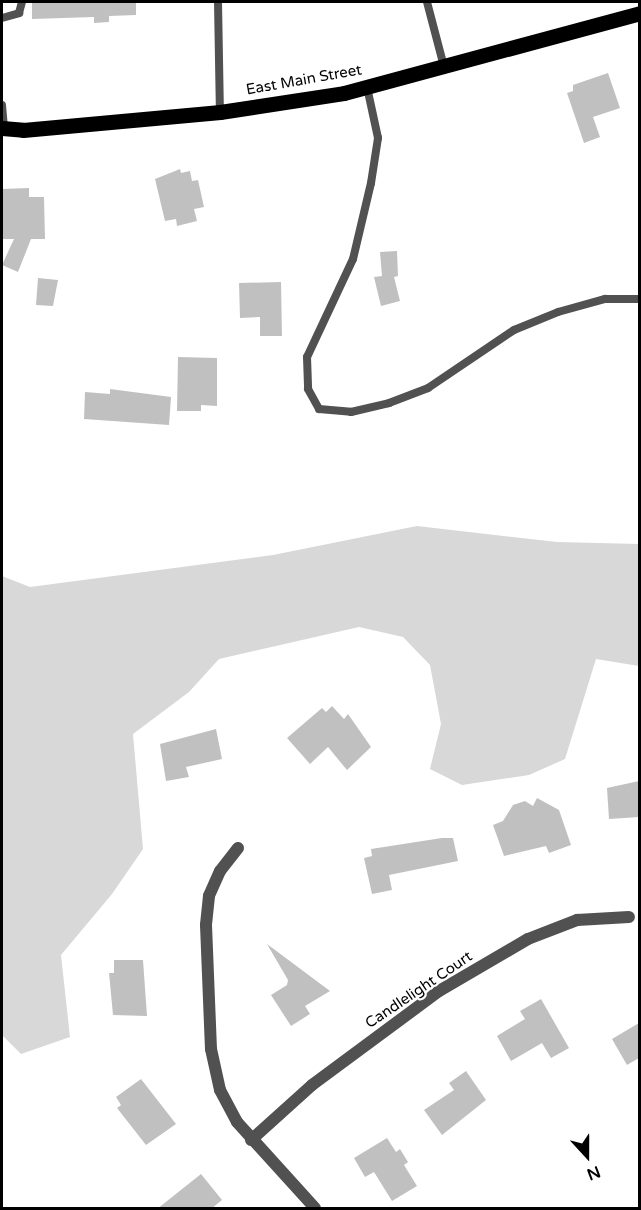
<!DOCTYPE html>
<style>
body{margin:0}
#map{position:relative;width:641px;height:1210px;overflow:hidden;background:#fff;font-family:"Varela Round",sans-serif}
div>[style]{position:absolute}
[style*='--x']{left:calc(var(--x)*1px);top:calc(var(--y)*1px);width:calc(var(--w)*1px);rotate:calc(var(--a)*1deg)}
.green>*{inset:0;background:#d8d8d8}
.building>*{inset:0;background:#c0c0c0}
.service>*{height:8px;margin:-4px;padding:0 4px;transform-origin:4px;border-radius:4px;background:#515151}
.minor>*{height:12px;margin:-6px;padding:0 6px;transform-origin:6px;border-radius:6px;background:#515151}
.primary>*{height:15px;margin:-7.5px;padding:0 7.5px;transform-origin:7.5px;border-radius:7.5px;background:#000}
span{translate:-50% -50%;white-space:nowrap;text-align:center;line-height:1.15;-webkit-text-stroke:4.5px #fff;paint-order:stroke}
.street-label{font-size:15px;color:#000}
.frame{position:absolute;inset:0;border:3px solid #000;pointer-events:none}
.north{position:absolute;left:557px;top:1126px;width:60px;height:60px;-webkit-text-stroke:4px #fff;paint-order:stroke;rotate:159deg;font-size:16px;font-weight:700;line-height:24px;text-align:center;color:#000}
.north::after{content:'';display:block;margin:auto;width:21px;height:27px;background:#000;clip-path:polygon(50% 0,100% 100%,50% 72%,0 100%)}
</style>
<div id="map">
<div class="green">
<div style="clip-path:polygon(417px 526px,557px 542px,639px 544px,639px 666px,596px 659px,565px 759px,529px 775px,462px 785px,430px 769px,441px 724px,430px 665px,403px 637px,359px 627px,219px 659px,189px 692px,133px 734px,143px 849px,112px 894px,61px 955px,70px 1037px,21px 1054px,2px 1035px,2px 576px,30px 587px,273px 555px)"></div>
</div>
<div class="building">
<div style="clip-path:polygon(32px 2px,136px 2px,136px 15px,109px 16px,109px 22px,94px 23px,94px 17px,32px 19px)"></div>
<div style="clip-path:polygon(608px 73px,620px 108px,593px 117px,600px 137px,584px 143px,567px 93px,573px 91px,573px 85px)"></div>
<div style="clip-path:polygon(180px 169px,181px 173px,190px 171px,192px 181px,198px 180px,204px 207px,194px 209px,197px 221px,177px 226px,176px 219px,165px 221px,155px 179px)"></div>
<div style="clip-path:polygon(29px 188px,29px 197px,44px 197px,45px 239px,31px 239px,18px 272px,2px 265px,14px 239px,3px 239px,2px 189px)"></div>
<div style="clip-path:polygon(397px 251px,398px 276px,394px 277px,400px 301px,381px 306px,374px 277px,382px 276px,380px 252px)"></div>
<div style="clip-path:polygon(38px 278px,58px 280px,53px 306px,36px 305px)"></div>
<div style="clip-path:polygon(281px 282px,282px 336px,260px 336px,260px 317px,240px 318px,239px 283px)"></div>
<div style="clip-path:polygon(178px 357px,217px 358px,217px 406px,201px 405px,201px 411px,177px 411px)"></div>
<div style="clip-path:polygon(110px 389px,171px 397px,169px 425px,84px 419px,85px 392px,110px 394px)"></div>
<div style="clip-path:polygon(332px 706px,344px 719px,348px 714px,371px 747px,347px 770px,328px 747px,310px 764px,287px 738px,322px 708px,326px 712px)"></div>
<div style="clip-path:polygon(216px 729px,222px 759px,186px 767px,189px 777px,166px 781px,160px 744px)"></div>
<div style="clip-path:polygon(639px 781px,639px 817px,609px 819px,607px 788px)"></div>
<div style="clip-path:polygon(537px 798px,559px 810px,571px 845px,549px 853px,546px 846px,504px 856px,493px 825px,503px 821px,513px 805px,525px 801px,533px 806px)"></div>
<div style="clip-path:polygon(442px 838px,453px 838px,458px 861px,389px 875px,392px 890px,372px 894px,364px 858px,372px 856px,371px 849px)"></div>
<div style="clip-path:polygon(267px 944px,330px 991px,305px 1006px,310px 1014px,291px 1026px,271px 995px,287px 985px,288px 980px)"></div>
<div style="clip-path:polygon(114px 960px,143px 960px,147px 1016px,113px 1015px,109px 973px,114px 973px)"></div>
<div style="clip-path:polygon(541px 999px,569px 1048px,551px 1058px,542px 1043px,511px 1061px,497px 1036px,525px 1019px,520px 1011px)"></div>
<div style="clip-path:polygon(639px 1023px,639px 1058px,627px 1065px,612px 1039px)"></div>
<div style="clip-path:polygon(466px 1071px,486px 1100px,442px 1135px,424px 1110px,454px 1090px,449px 1083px)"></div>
<div style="clip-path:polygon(141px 1079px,176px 1124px,146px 1145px,117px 1108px,121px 1105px,116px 1097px)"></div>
<div style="clip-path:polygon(387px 1138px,396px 1152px,400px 1149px,408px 1162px,404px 1165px,417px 1186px,392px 1201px,374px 1172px,365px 1177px,354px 1158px)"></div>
<div style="clip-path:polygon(201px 1174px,222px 1200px,211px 1209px,157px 1209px)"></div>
</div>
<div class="service">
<div style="--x:218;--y:2;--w:110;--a:89"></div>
<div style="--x:427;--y:2;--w:67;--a:75.3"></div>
<div style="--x:2;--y:18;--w:18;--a:-16"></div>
<div style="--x:19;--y:13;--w:11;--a:-75"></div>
<div style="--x:367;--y:87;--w:52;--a:77.8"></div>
<div style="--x:378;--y:138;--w:46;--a:98.8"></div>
<div style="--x:371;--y:183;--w:78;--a:103.3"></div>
<div style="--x:353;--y:259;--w:108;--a:115.1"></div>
<div style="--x:307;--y:357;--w:32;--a:88"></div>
<div style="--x:308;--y:389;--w:23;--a:61"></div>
<div style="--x:319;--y:409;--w:32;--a:5"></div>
<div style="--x:351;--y:412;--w:39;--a:-13"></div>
<div style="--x:389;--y:403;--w:42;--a:-21"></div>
<div style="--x:428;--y:388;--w:104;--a:-34"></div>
<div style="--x:514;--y:330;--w:48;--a:-22.2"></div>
<div style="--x:558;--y:312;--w:49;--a:-15.5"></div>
<div style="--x:605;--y:299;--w:35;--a:0"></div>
<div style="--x:2;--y:105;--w:23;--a:85"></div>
</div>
<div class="minor">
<div style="--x:238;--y:848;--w:29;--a:128"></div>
<div style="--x:220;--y:871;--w:27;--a:114"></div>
<div style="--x:209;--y:896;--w:29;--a:96"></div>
<div style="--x:206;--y:925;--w:124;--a:87.7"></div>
<div style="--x:211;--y:1049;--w:42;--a:77.6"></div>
<div style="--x:220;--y:1090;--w:36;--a:62"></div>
<div style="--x:237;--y:1122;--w:116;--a:47.8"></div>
<div style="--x:251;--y:1140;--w:82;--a:-42"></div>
<div style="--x:312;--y:1085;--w:158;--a:-36.5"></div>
<div style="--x:439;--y:991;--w:103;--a:-30.3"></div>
<div style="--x:528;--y:939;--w:53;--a:-21.2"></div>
<div style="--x:577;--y:920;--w:52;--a:-3.3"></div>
</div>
<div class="primary">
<div style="--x:2;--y:128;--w:21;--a:5"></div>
<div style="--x:23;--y:130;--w:198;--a:-5.2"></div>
<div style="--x:220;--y:112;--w:125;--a:-8.7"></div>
<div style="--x:344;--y:93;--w:307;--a:-15.1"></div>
</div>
<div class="street-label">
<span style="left:304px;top:80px;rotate:-10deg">East Main Street</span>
<span style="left:419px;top:990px;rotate:-34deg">Candlelight Court</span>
</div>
<div class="frame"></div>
<div class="north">N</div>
</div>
